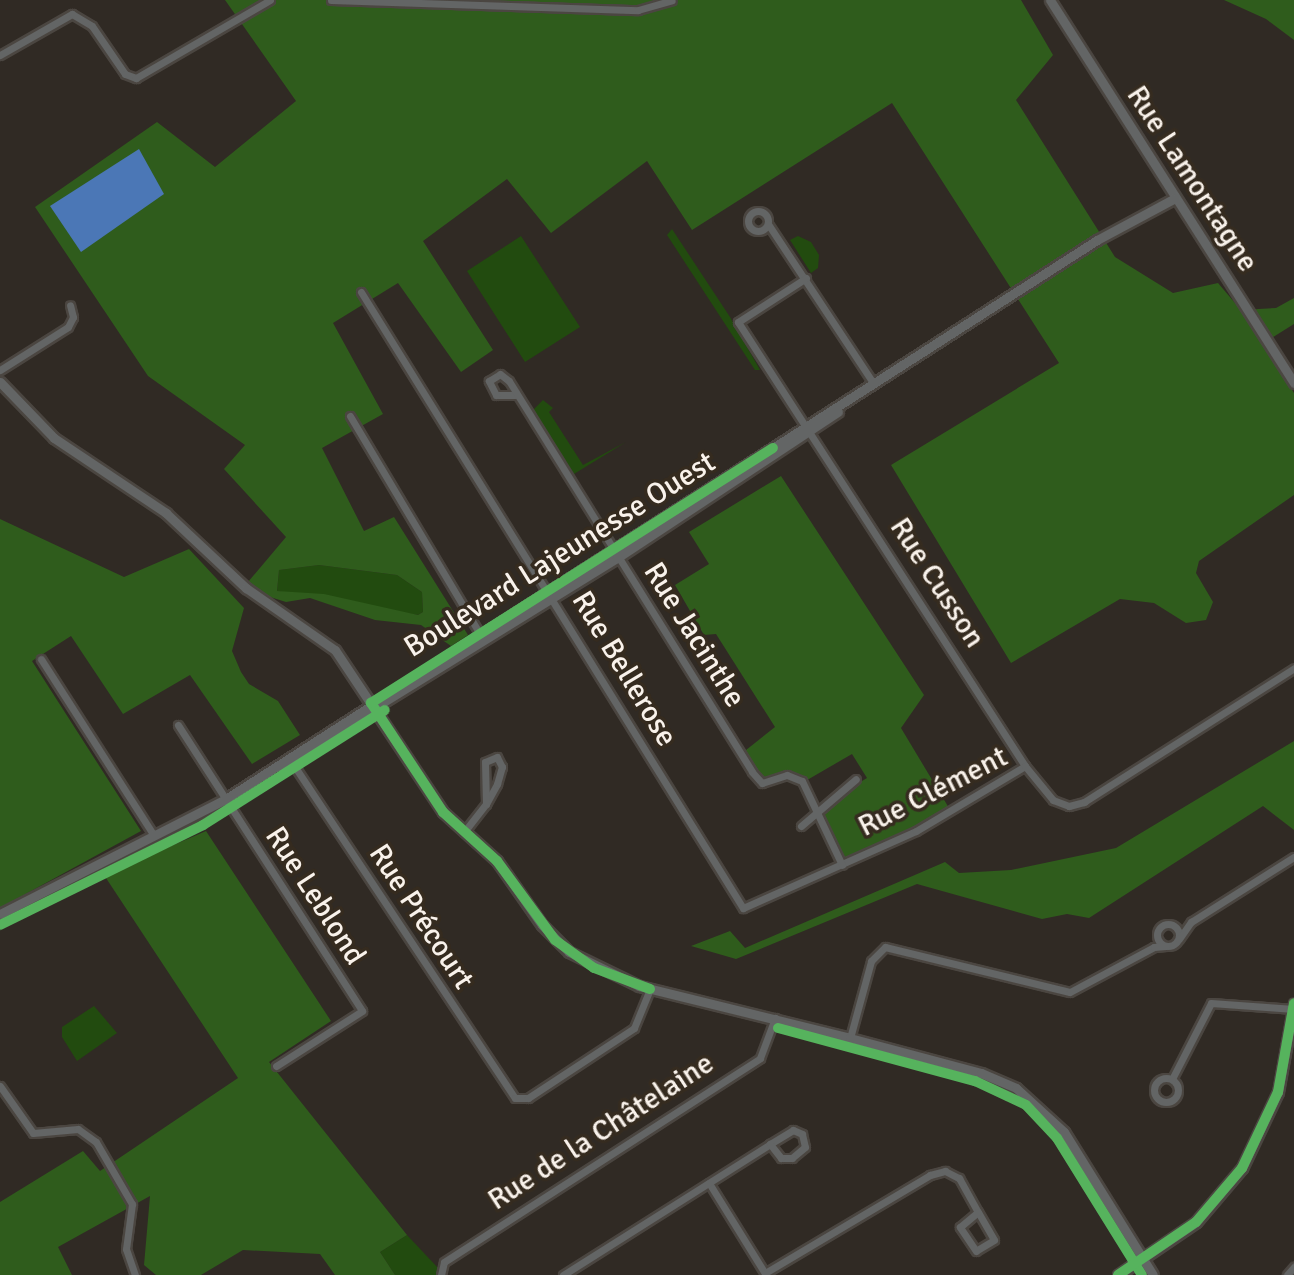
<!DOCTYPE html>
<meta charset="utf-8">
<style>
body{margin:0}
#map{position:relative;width:1294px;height:1275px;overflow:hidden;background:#302a24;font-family:Signika,sans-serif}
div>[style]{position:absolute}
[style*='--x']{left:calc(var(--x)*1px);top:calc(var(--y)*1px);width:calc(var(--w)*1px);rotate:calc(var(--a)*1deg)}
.green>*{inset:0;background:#224b0f}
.forest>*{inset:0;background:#2f5c1c}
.water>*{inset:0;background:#4b77b6}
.roads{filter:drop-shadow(2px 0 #4b4641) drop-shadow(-2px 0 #4b4641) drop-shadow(0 2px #4b4641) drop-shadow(0 -2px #4b4641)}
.minor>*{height:7px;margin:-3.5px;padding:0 3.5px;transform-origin:3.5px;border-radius:3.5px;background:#636565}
.minor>.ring{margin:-3.5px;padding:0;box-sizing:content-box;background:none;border:7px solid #636565;border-radius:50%}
.tertiary>*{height:9px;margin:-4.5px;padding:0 4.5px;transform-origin:4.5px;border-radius:4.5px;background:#636565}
.cycleway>*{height:10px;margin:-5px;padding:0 5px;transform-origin:5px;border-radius:5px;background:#56b35d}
span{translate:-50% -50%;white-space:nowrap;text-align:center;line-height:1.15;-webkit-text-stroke:7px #352b1f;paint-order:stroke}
.street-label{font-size:30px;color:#f9f2eb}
</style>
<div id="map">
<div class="green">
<div style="clip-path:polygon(672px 229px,730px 317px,760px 370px,755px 370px,667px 235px)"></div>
<div style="clip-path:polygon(521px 236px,580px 327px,525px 362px,467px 271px)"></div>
<div style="clip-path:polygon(798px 236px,811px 242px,819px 255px,818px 268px,811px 273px,790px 240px)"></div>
<div style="clip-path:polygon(543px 400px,553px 408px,549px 412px,583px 465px,626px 442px,574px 474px,533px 410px)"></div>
<div style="clip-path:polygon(319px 565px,397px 575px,422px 592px,423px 612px,418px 615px,277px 591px,279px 570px)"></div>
<div style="clip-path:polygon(94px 1006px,117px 1033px,77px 1061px,62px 1037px,62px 1027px)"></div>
<div style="clip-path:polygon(407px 1235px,439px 1269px,440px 1275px,395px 1275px,380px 1252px)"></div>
</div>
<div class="forest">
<div style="clip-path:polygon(evenodd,225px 0,1021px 0,1053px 55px,1016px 100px,1115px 257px,1173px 293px,1218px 283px,1241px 310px,1276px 308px,1294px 298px,1294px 324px,1267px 341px,1268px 353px,1294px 393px,1294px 495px,1199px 561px,1196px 573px,1213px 602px,1206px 620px,1186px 623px,1154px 603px,1120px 599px,1011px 663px,891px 465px,1059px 363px,892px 103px,692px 230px,647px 161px,551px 233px,507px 179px,423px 241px,493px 350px,461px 372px,398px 283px,333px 323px,383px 414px,322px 448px,364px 531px,394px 517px,468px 635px,451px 646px,421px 625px,375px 620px,310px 598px,286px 602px,270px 597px,248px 582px,286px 537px,224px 469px,245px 445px,148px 376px,35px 207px,157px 122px,215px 167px,296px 101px,225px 0,319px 565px,397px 575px,422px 592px,423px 612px,418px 615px,324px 594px,277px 591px,279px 570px,319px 565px)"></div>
<div style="clip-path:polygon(1224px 0,1294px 0,1294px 40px,1266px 19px)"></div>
<div style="clip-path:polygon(781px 476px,924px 695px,901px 728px,949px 808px,918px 830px,842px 865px,816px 808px,867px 778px,852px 754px,802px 783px,786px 776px,762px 783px,741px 754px,775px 727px,716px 634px,704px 635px,675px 585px,709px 564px,689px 532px)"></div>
<div style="clip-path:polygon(0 519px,124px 577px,189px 549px,244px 608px,232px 651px,241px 672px,249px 684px,278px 701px,300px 735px,252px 764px,190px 675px,123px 714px,71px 636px,32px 661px,141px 831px,0 908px)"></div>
<div style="clip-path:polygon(1294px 741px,1294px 830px,1263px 806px,1089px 918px,1067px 914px,1042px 919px,917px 884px,736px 959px,691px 946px,730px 931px,745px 948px,945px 862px,959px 873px,1011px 870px,1116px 848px)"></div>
<div style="clip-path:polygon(206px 831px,331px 1021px,269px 1062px,407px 1235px,380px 1252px,395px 1275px,335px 1275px,320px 1254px,243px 1250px,201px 1275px,156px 1275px,144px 1265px,150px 1196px,58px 1247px,72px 1275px,0 1275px,0 1202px,83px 1151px,100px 1171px,238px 1078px,104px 875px)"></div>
</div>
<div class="water">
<div style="clip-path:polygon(139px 149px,164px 194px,81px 252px,50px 206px)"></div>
</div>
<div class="roads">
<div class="minor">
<div style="--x:331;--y:0;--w:307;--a:1.9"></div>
<div style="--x:638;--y:10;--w:35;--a:-16"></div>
<div style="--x:0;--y:55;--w:83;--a:-29.7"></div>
<div style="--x:72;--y:14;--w:23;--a:31"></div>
<div style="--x:92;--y:26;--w:58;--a:55.5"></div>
<div style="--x:125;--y:74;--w:12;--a:20"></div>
<div style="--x:136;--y:78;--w:155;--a:-30.2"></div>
<div class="ring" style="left:748px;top:211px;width:13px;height:13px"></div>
<div style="--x:768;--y:224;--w:192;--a:56.5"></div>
<div style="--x:806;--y:278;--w:81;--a:147.1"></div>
<div style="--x:738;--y:322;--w:529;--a:57.12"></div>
<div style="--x:361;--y:292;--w:725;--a:58.2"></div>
<div style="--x:743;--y:908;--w:189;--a:-24"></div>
<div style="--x:916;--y:831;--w:127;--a:-30.8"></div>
<div style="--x:1025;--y:766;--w:44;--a:50.5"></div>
<div style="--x:1053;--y:800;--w:17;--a:21"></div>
<div style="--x:1069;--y:806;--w:16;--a:-15"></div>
<div style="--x:1084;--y:802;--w:249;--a:-32.5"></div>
<div style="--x:0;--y:370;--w:80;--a:-32.3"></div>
<div style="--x:68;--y:327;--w:11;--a:-63"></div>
<div style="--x:73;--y:317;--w:12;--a:-104"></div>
<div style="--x:517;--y:395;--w:21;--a:180"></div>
<div style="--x:496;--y:395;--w:16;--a:-117"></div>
<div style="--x:489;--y:381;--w:13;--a:-32"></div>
<div style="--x:500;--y:374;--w:11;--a:38"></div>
<div style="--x:509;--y:381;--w:460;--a:58.1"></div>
<div style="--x:752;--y:772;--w:15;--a:48"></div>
<div style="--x:762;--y:783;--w:26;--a:-18"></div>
<div style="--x:787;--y:775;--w:16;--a:22"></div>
<div style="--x:802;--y:781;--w:93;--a:64.5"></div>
<div style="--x:350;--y:416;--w:257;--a:59.2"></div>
<div style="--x:41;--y:659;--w:208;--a:57.4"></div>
<div style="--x:178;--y:725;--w:340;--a:57.2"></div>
<div style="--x:362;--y:1011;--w:102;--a:147.4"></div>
<div style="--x:289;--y:758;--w:408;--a:56.4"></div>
<div style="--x:515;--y:1098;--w:13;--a:0"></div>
<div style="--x:528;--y:1098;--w:127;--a:-33.4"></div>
<div style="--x:634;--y:1028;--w:42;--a:-67.7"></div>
<div style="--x:801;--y:826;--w:72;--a:-40.5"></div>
<div style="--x:464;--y:832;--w:36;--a:-52"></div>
<div style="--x:486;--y:804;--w:23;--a:-61"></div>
<div style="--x:497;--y:784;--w:18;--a:-74"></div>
<div style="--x:502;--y:767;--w:11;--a:-117"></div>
<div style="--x:497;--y:757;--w:13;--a:157"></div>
<div style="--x:485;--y:762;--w:42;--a:88.6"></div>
<div class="ring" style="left:1157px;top:924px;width:15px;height:15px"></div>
<div style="--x:1179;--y:939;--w:21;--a:-55"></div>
<div style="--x:1191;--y:922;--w:122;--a:-32.3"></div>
<div style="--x:850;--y:1038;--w:80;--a:-74.7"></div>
<div style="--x:871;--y:961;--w:20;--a:-45"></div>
<div style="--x:885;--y:947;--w:190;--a:13.7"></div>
<div style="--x:1070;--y:992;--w:95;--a:-28.2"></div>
<div style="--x:1154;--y:947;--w:12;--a:-5"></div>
<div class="ring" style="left:1154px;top:1078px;width:17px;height:17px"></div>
<div style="--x:1172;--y:1079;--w:85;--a:-62.8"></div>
<div style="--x:1211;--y:1003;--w:83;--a:4.1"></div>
<div style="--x:0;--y:1086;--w:57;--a:54.9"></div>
<div style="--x:33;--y:1133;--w:45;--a:-5.1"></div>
<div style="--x:78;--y:1129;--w:22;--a:36"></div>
<div style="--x:96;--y:1142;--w:72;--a:59.9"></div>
<div style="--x:132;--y:1204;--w:45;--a:97.6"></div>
<div style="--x:126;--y:1249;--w:28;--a:71"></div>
<div style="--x:709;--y:1183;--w:108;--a:58.2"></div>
<div style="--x:765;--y:1273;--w:192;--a:-30.7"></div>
<div style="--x:930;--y:1175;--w:16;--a:-15"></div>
<div style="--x:945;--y:1171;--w:16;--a:27"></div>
<div style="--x:959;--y:1178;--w:39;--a:61"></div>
<div style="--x:978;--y:1212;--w:32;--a:60"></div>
<div style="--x:994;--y:1240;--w:21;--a:149"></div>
<div style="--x:976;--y:1251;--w:29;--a:-124"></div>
<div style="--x:960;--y:1227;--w:23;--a:-40"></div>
<div style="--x:441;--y:1275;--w:13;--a:-77"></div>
<div style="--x:444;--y:1262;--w:376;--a:-32.8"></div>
<div style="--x:760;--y:1058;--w:43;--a:-69.4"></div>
<div style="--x:563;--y:1275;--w:245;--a:-32.3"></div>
<div style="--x:770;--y:1144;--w:27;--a:-31"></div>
<div style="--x:793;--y:1130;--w:10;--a:24"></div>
<div style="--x:802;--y:1134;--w:13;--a:77"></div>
<div style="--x:805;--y:1147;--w:17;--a:140"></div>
<div style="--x:792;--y:1158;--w:11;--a:180"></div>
<div style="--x:781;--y:1158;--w:18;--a:-128"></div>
<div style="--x:1287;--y:1275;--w:11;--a:-49"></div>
</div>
<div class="tertiary">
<div style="--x:1050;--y:0;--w:454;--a:57.5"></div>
<div style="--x:0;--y:382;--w:78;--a:46"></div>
<div style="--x:54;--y:438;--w:135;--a:33.8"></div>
<div style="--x:166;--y:513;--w:110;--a:43.2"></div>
<div style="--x:246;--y:588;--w:108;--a:34.9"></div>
<div style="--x:335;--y:650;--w:195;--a:56.3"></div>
<div style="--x:443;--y:812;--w:73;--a:42.2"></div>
<div style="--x:497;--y:861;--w:78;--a:54.9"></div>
<div style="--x:542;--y:925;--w:38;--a:45"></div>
<div style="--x:569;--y:952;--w:78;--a:25.9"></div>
<div style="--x:639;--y:986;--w:217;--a:13.8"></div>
<div style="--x:850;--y:1038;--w:136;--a:15"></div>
<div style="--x:981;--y:1073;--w:38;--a:23"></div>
<div style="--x:1016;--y:1088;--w:65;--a:42.5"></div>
<div style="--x:1064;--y:1132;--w:168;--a:58.1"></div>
<div style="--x:280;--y:766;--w:396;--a:-31.7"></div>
<div style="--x:617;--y:558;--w:265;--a:-33.5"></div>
<div style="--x:0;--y:914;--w:251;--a:-27"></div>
<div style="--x:224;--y:800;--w:1037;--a:-32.68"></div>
<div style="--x:1097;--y:240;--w:89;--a:-28.3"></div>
<div style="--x:1118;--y:1275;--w:94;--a:-34.2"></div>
<div style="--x:1196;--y:1222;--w:71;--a:-49.6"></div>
<div style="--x:1242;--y:1168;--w:84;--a:-64.7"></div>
<div style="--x:1278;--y:1092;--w:90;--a:-79.8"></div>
</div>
</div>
<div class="cycleway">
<div style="--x:0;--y:925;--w:226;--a:-26.2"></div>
<div style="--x:203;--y:825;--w:215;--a:-32.3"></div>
<div style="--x:650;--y:989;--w:60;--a:-159.4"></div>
<div style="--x:594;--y:968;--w:48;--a:-144.3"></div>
<div style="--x:555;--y:940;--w:98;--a:-126.3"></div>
<div style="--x:497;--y:861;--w:73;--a:-137.8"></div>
<div style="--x:443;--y:812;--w:131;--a:-123.4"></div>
<div style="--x:371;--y:703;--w:476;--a:-32.4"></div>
<div style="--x:778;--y:1028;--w:204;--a:15.1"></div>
<div style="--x:975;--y:1081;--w:56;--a:25.2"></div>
<div style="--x:1026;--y:1105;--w:45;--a:46.8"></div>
<div style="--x:1057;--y:1138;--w:161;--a:58.2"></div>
<div style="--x:1118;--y:1275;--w:94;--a:-34.2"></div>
<div style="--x:1196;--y:1222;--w:71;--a:-49.6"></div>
<div style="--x:1242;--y:1168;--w:84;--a:-64.7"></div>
<div style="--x:1278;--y:1092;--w:90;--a:-79.8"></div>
</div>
<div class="street-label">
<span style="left:1192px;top:179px;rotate:57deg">Rue Lamontagne</span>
<span style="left:560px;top:555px;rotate:-32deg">Boulevard Lajeunesse Ouest</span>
<span style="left:937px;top:583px;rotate:57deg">Rue Cusson</span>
<span style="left:694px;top:635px;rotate:58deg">Rue Jacinthe</span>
<span style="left:624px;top:669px;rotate:59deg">Rue Bellerose</span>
<span style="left:933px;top:792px;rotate:-27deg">Rue Clément</span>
<span style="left:315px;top:896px;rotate:57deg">Rue Leblond</span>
<span style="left:421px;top:917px;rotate:57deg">Rue Précourt</span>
<span style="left:601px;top:1132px;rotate:-33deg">Rue de la Châtelaine</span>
</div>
</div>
